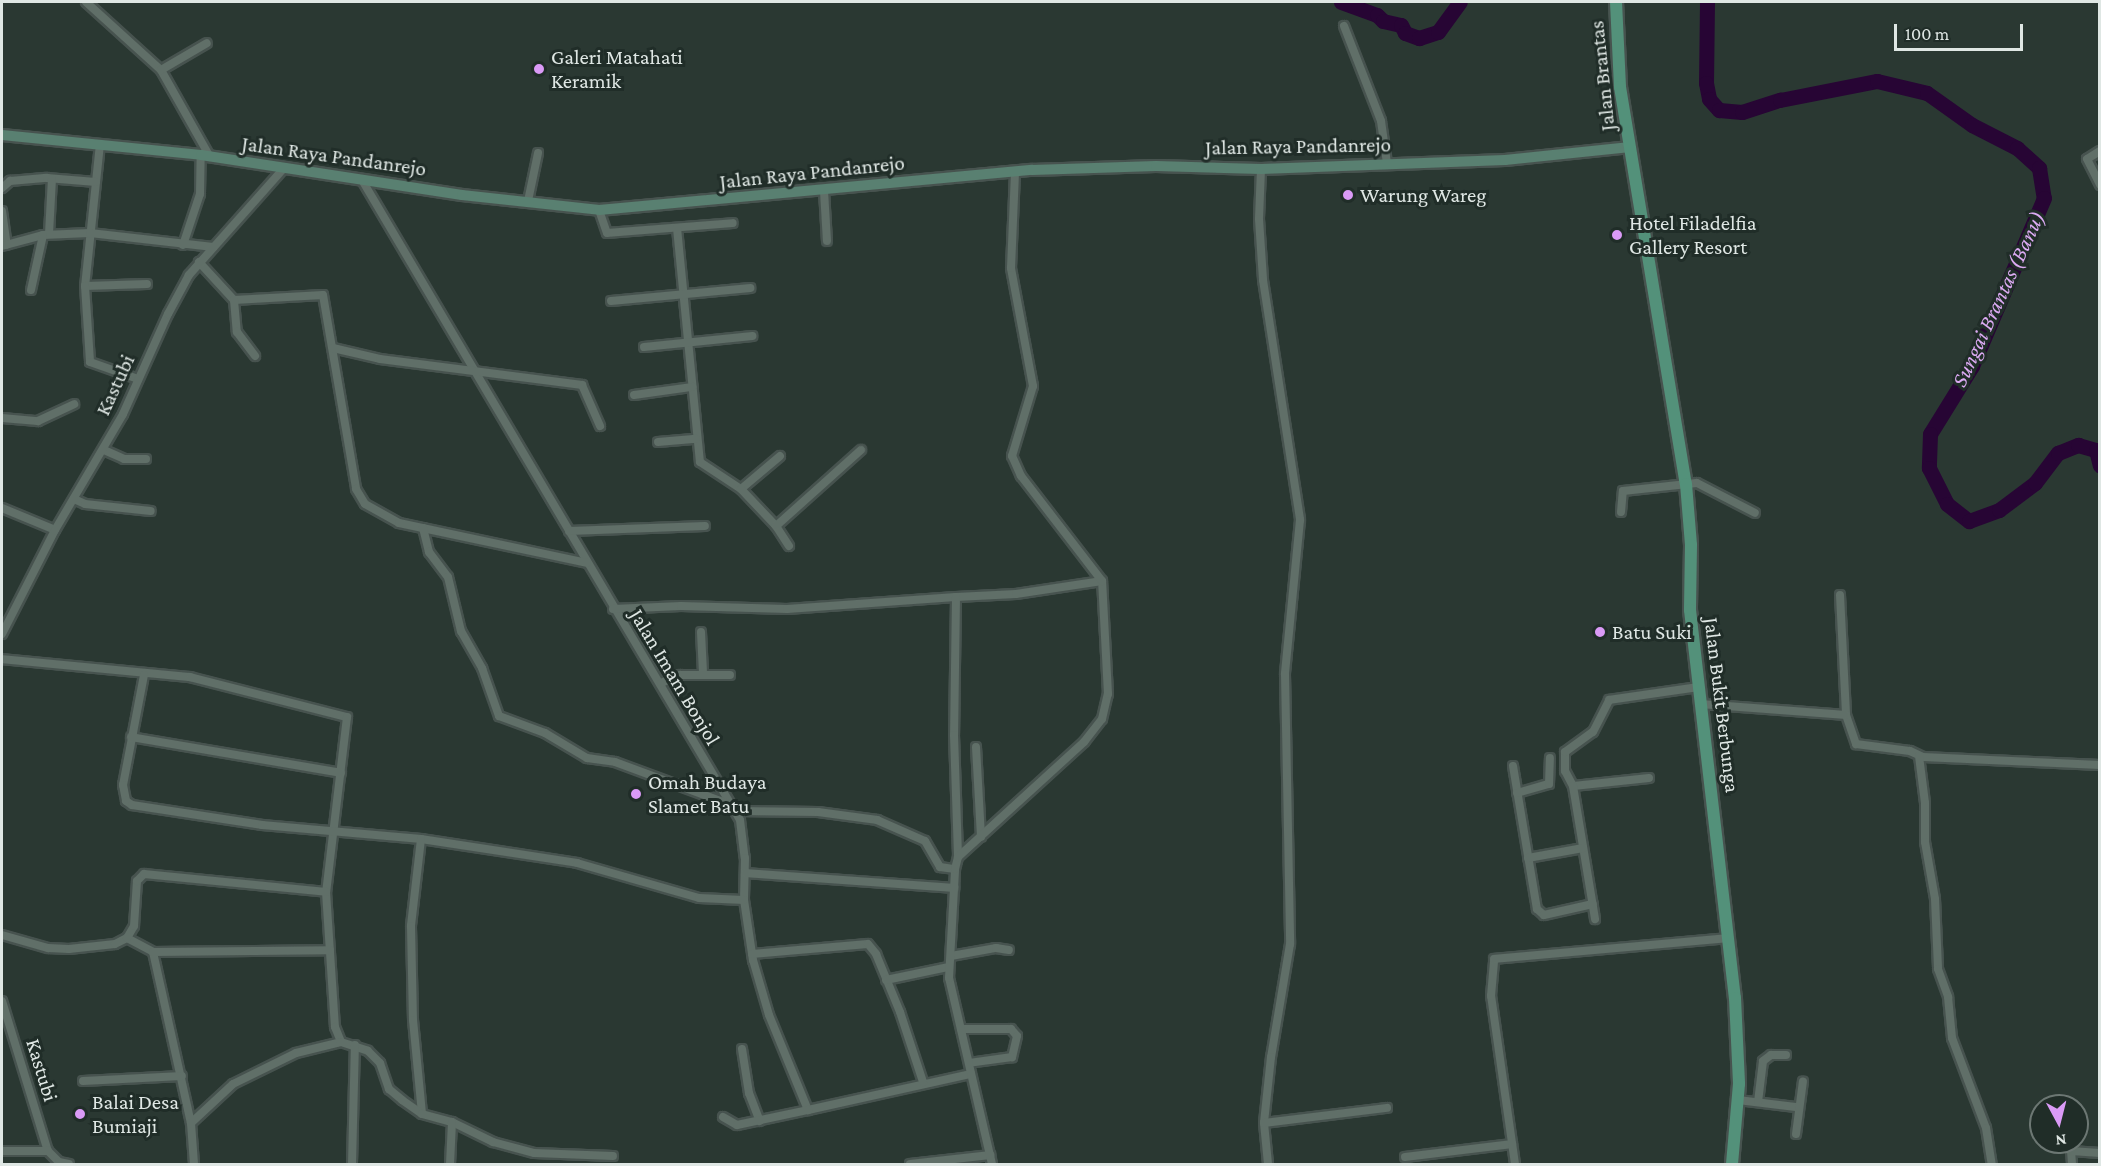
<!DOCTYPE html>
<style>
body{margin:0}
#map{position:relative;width:2101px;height:1166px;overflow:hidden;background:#2a3832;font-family:"Crimson Pro",serif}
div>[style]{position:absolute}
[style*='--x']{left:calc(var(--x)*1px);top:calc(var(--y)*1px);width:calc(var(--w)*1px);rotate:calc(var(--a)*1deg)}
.river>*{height:15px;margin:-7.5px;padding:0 7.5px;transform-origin:7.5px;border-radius:7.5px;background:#270534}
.roads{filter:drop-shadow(2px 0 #47534f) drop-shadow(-2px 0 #47534f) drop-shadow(0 2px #47534f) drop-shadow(0 -2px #47534f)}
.minor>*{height:8px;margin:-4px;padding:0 4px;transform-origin:4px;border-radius:4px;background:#606f68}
.secondary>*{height:10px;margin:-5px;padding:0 5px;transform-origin:5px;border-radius:5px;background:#598071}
.primary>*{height:12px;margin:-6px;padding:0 6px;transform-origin:6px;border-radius:6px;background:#53917a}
.dots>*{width:16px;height:16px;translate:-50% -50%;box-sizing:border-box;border:3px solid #202d28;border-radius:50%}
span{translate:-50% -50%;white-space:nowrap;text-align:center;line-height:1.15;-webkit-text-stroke:6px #202d28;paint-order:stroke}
.poi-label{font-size:21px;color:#dfe7e4}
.left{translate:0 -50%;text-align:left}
.street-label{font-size:21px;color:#dfe7e4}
.water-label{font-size:22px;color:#dcaaf3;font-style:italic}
.frame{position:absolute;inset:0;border:3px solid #dfe7e4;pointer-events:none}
.north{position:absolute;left:2029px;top:1094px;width:60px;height:60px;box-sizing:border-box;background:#202d28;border:2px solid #6c7773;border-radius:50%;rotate:173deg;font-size:16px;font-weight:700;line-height:24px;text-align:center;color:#dfe7e4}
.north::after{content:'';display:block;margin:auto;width:21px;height:27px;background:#da9af6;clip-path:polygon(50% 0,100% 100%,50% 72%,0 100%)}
.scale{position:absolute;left:1894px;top:24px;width:129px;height:27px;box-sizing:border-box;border:3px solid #dfe7e4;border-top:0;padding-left:8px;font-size:18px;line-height:21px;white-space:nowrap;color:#dfe7e4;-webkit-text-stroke:4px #202d28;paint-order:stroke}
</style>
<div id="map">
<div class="river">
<div style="--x:1341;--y:2;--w:38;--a:20"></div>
<div style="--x:1377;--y:15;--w:8;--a:45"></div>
<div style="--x:1383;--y:21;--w:18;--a:13"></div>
<div style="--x:1401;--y:25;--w:9;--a:63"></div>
<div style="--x:1405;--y:33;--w:15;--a:20"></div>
<div style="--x:1419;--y:38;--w:20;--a:-18"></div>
<div style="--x:1438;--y:32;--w:37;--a:-54"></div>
<div style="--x:1707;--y:2;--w:81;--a:90.7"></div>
<div style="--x:1706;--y:83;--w:16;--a:79"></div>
<div style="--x:1709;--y:99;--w:15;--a:48"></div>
<div style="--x:1719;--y:110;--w:23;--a:5"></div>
<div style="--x:1742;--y:112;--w:40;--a:-18"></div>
<div style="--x:1780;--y:100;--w:99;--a:-11.1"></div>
<div style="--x:1877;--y:81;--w:51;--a:13.5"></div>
<div style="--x:1927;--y:93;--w:55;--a:35.4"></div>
<div style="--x:1972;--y:125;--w:51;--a:27.1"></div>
<div style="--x:2017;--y:148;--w:30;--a:42"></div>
<div style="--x:2039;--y:168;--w:30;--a:81"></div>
<div style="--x:2044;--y:198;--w:183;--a:113.2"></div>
<div style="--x:1972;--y:366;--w:80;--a:121.7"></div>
<div style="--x:1930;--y:434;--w:34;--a:92"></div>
<div style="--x:1929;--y:468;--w:40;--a:63.4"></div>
<div style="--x:1947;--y:504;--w:28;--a:38"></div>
<div style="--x:1969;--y:521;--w:32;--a:-20"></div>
<div style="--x:1999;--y:510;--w:45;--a:-36.9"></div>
<div style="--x:2035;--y:483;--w:38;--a:-53"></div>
<div style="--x:2058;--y:453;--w:22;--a:-22"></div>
<div style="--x:2078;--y:445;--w:19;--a:16"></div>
<div style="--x:2096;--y:450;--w:16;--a:76"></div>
</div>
<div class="roads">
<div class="minor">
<div style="--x:86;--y:2;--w:101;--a:42.2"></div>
<div style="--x:161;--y:70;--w:100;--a:60.6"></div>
<div style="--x:1344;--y:26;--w:102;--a:68.7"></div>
<div style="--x:1381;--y:121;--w:42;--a:81.9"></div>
<div style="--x:161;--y:70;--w:53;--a:-30.4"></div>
<div style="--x:100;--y:144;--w:143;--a:96"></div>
<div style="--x:85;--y:286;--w:62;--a:-1.8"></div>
<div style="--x:2100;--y:151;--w:15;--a:148"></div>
<div style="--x:2087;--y:159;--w:29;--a:63"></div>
<div style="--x:1261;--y:169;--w:50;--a:92.3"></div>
<div style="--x:1259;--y:219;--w:61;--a:86.2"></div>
<div style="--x:1263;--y:280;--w:243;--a:81.2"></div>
<div style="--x:1300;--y:520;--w:155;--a:95.6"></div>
<div style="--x:1285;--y:674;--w:270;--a:88.9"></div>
<div style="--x:1290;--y:944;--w:115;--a:99.5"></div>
<div style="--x:1271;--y:1057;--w:66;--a:96.1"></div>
<div style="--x:1264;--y:1123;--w:41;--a:84.4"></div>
<div style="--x:362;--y:180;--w:743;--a:59.43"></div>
<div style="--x:740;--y:820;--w:38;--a:83"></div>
<div style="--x:745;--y:858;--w:42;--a:91.4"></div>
<div style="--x:744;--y:900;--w:61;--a:81.5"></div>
<div style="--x:753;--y:960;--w:57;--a:73.8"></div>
<div style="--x:769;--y:1015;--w:103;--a:67.7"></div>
<div style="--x:808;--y:1110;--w:167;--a:-12.5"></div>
<div style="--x:2;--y:188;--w:11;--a:-41"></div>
<div style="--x:10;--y:181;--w:37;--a:-5"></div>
<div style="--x:47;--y:178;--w:49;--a:4.7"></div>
<div style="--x:824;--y:191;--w:50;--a:86.6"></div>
<div style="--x:528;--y:201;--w:49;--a:-78.2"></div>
<div style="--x:599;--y:210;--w:24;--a:71"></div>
<div style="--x:607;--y:233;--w:126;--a:-4.5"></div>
<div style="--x:2;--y:211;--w:34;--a:82"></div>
<div style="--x:677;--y:228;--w:235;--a:84.4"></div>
<div style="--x:700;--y:462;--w:49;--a:33.4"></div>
<div style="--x:741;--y:489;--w:51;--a:-40.2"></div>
<div style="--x:49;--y:234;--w:55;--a:-86.9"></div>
<div style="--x:183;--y:245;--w:54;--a:-71.6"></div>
<div style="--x:200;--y:194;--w:39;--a:-89"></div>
<div style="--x:2;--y:246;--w:42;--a:-15"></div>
<div style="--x:43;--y:235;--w:47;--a:-2.4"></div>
<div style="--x:90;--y:233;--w:124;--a:6.5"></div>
<div style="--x:199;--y:262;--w:52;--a:47.4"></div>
<div style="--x:234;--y:300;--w:89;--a:-3.2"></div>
<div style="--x:323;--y:295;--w:197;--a:80.3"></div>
<div style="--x:356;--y:489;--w:17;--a:59"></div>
<div style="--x:365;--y:504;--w:39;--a:29"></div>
<div style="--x:399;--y:523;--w:192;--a:12"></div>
<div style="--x:85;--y:286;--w:76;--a:86.2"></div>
<div style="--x:90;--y:362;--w:51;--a:19.5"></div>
<div style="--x:31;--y:290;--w:56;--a:-77.7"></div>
<div style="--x:234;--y:300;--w:32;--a:85"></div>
<div style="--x:237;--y:332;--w:30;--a:53"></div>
<div style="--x:611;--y:301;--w:140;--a:-5.3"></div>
<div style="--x:644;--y:347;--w:109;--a:-5.8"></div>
<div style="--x:333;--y:348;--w:48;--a:13.2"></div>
<div style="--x:380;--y:359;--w:204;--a:7.3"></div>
<div style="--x:582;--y:385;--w:45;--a:66.3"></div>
<div style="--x:634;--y:395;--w:59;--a:-7.9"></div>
<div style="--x:2;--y:418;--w:36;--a:5"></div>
<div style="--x:38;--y:421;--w:40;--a:-25"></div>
<div style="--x:658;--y:442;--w:38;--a:-5"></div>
<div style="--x:104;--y:450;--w:22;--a:24"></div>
<div style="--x:124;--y:459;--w:22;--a:0"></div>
<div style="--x:741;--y:489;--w:51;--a:46.6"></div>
<div style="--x:74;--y:499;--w:12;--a:24"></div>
<div style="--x:85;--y:504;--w:66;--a:6.1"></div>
<div style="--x:2;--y:508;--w:57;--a:22.5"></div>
<div style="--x:1621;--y:512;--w:21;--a:-85"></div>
<div style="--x:1623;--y:491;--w:74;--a:-6.2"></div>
<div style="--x:1697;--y:483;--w:65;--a:27.3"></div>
<div style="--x:423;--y:528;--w:25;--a:76"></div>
<div style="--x:429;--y:552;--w:31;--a:53"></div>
<div style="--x:448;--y:577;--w:56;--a:76.5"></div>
<div style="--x:461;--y:631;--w:43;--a:60.4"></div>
<div style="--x:482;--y:668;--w:51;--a:70.5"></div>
<div style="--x:499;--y:716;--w:49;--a:20.3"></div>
<div style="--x:545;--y:733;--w:49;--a:30.8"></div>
<div style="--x:587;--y:758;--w:28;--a:8"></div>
<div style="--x:615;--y:762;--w:124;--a:20.3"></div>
<div style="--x:569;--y:531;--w:136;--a:-2.1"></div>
<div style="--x:789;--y:546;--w:24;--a:-123"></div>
<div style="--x:776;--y:526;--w:114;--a:-41.8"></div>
<div style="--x:1840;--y:595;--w:120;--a:87.1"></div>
<div style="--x:1846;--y:715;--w:31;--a:71"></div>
<div style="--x:1856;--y:744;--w:54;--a:7.4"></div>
<div style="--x:1910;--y:751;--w:14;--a:25"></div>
<div style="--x:1923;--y:757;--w:177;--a:2.6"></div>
<div style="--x:956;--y:597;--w:60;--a:-2.9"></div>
<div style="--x:1016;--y:594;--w:87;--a:-8.6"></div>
<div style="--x:613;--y:609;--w:68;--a:-2.5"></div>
<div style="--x:681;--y:606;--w:106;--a:1.6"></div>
<div style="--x:787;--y:609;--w:169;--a:-4.1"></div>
<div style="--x:956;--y:597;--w:138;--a:90.8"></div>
<div style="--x:954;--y:735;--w:122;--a:88.1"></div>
<div style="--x:701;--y:632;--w:41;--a:87.2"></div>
<div style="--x:2;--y:634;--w:117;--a:-63"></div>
<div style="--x:55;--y:530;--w:134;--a:-59.6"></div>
<div style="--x:123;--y:414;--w:110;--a:-65.8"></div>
<div style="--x:168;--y:314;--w:44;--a:-61.7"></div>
<div style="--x:189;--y:275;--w:143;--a:-48.4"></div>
<div style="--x:2;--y:659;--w:189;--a:5.5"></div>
<div style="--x:190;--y:677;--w:162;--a:14.3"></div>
<div style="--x:347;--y:717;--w:176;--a:96.8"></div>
<div style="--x:326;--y:892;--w:135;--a:86.2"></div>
<div style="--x:335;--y:1027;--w:16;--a:68"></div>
<div style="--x:144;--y:675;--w:112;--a:100.8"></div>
<div style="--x:123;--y:785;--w:16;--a:79"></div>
<div style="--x:126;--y:801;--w:7;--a:34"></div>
<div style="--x:132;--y:805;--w:132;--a:8.7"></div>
<div style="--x:262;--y:825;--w:160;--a:5"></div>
<div style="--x:421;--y:839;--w:158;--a:8.7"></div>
<div style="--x:577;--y:863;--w:127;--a:16"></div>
<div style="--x:699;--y:898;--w:45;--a:2.5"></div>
<div style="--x:661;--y:683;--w:21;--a:-23"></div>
<div style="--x:680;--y:675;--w:50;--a:0"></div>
<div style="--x:1701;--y:704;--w:145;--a:4.3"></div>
<div style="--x:131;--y:737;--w:213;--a:9.7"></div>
<div style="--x:976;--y:747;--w:90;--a:86.8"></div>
<div style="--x:1919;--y:756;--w:47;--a:82.7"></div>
<div style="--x:1925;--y:803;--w:39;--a:90"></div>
<div style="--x:1925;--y:842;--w:58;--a:80"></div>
<div style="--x:1935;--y:899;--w:70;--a:87.5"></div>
<div style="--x:1938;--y:969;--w:30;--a:70"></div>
<div style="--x:1948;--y:997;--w:41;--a:84.4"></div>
<div style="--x:1952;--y:1038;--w:96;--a:69.3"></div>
<div style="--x:1986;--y:1128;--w:36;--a:81"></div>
<div style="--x:1513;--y:766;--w:145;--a:80.5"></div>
<div style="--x:1537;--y:909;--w:9;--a:41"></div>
<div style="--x:1544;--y:915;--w:50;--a:-12.7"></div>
<div style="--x:1649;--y:778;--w:76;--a:174"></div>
<div style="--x:1573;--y:786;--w:17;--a:-118"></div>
<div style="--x:1565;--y:771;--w:19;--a:-90"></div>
<div style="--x:1565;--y:752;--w:34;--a:-36"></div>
<div style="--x:1593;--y:732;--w:36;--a:-63"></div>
<div style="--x:1609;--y:700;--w:90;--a:-8.3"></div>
<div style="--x:1573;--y:786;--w:135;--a:80.6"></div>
<div style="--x:1517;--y:793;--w:33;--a:-16"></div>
<div style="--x:1549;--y:784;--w:26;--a:-88"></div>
<div style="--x:736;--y:811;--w:82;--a:0.7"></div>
<div style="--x:818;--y:812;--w:60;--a:7.7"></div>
<div style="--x:877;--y:820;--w:52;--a:23.6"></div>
<div style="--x:925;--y:841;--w:30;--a:60"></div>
<div style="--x:940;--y:867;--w:15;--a:8"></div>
<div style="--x:421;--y:839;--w:88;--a:96.6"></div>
<div style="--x:411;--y:926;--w:94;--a:88.8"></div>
<div style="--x:413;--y:1020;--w:94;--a:84.5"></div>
<div style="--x:1528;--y:858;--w:56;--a:-10.3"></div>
<div style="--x:745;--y:873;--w:210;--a:4.1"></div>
<div style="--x:2;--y:935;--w:48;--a:15.8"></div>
<div style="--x:48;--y:948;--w:21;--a:3"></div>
<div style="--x:69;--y:949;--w:46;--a:-6.2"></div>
<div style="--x:115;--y:944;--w:13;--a:-27"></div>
<div style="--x:127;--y:938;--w:30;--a:28"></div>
<div style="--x:153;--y:952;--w:175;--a:77.5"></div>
<div style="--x:127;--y:938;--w:14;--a:-60"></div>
<div style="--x:134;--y:926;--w:45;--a:-86.2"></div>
<div style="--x:137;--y:881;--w:10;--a:-45"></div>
<div style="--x:144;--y:874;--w:183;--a:5.6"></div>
<div style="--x:153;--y:952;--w:177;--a:-0.6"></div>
<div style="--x:752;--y:954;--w:116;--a:-4.9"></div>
<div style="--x:868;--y:944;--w:13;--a:51"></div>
<div style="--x:876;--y:954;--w:63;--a:67.5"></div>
<div style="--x:900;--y:1012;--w:74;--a:71.8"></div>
<div style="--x:951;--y:956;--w:46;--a:-10.1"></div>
<div style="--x:996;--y:948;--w:13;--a:9"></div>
<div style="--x:886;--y:980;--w:63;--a:-11.8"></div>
<div style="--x:2;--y:1001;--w:157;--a:73"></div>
<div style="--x:48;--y:1151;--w:16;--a:45"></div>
<div style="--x:59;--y:1162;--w:10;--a:11"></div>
<div style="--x:961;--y:1029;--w:50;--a:0"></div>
<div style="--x:1011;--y:1029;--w:9;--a:49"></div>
<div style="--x:1017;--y:1036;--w:22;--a:103"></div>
<div style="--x:1012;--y:1057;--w:43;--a:172.1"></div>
<div style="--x:742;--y:1049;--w:45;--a:81"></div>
<div style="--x:749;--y:1093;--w:30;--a:69"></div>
<div style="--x:83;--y:1081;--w:99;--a:-2.9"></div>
<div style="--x:1738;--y:1100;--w:58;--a:6.9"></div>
<div style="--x:1758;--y:1102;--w:41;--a:-83"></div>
<div style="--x:1763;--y:1061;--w:10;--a:-37"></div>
<div style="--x:1771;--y:1055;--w:15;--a:0"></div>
<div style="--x:723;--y:1117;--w:16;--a:30"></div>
<div style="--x:737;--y:1125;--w:73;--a:-11.9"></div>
<div style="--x:452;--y:1122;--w:46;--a:26"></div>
<div style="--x:493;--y:1142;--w:42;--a:15"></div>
<div style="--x:534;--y:1153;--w:79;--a:2.2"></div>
<div style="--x:1264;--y:1123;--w:124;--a:-7"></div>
<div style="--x:1796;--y:1134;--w:53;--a:-82.5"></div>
<div style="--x:2;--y:1151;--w:46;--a:0"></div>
<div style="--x:1405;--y:1157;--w:108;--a:-6.9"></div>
<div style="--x:194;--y:1164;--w:41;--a:-94.2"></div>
<div style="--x:191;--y:1123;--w:57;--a:-42.9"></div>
<div style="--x:233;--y:1084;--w:70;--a:-26.2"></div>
<div style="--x:296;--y:1053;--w:46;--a:-13.7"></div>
<div style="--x:341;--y:1042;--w:28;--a:18"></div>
<div style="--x:368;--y:1051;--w:17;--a:45"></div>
<div style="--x:380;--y:1063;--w:28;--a:71"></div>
<div style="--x:389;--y:1089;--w:17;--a:40"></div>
<div style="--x:402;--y:1100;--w:24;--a:35"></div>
<div style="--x:422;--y:1114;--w:31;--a:15"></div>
<div style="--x:452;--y:1122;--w:42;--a:92.7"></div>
<div style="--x:352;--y:1164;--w:119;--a:-88.6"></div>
<div style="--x:910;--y:1164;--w:81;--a:-6.4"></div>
<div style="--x:992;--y:1164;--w:191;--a:-103"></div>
<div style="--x:949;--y:978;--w:109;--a:-86.8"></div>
<div style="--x:955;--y:869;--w:12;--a:-76"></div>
<div style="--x:958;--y:857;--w:171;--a:-42.4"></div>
<div style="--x:1084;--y:742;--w:29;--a:-52"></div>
<div style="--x:1102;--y:719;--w:26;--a:-77"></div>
<div style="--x:1108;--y:694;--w:113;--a:-93"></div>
<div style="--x:1102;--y:581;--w:133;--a:-127.6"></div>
<div style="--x:1021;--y:476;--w:22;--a:-114"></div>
<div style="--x:1012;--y:456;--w:73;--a:-73.3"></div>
<div style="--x:1033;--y:386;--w:120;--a:-100.6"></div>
<div style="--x:1011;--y:268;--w:97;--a:-87.6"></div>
<div style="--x:1515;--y:1164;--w:170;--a:-98.1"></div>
<div style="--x:1491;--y:996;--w:37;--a:-85"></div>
<div style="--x:1494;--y:959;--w:235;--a:-5.1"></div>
<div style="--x:2072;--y:1164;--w:13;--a:-94"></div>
<div style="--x:2071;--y:1151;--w:29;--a:4"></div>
</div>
<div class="secondary">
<div style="--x:2;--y:135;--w:200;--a:5.7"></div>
<div style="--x:201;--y:155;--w:264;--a:8.7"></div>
<div style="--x:462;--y:195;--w:138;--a:6.2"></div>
<div style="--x:599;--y:210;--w:435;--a:-5.3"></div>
<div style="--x:1032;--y:170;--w:124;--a:-1.8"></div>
<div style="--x:1156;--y:166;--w:105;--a:1.6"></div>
<div style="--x:1261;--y:169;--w:244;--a:-2.1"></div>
<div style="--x:1505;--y:160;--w:126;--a:-5.9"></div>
</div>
<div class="primary">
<div style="--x:1616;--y:2;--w:85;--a:87.3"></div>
<div style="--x:1620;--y:87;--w:402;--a:80.6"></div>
<div style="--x:1686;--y:484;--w:61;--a:85.3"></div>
<div style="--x:1691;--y:545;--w:65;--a:90.9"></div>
<div style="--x:1690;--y:610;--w:391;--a:83.4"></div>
<div style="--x:1735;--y:998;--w:86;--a:87.3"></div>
<div style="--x:1739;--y:1084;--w:80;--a:95"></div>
</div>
</div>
<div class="dots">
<div style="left:539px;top:69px;background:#da9af6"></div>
<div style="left:1348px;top:195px;background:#da9af6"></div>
<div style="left:1617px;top:235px;background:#da9af6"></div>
<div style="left:1600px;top:632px;background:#da9af6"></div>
<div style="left:636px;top:794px;background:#da9af6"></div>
<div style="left:80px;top:1114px;background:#da9af6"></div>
</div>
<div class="poi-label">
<span class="left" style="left:551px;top:69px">Galeri Matahati<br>Keramik</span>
<span class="left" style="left:1360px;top:195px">Warung Wareg</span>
<span class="left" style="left:1629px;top:235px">Hotel Filadelfia<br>Gallery Resort</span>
<span class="left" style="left:1612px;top:632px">Batu Suki</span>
<span class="left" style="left:648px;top:794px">Omah Budaya<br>Slamet Batu</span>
<span class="left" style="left:92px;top:1114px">Balai Desa<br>Bumiaji</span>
</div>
<div class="street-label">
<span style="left:1602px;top:76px;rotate:-96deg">Jalan Brantas</span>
<span style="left:1298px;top:146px;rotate:-1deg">Jalan Raya Pandanrejo</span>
<span style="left:334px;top:156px;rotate:8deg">Jalan Raya Pandanrejo</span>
<span style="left:812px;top:172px;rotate:-6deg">Jalan Raya Pandanrejo</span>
<span style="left:115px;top:385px;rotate:-65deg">Kastubi</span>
<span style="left:675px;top:677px;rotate:59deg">Jalan Imam Bonjol</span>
<span style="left:1722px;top:705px;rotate:83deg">Jalan Bukit Berbunga</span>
<span style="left:42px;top:1070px;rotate:73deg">Kastubi</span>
</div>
<div class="water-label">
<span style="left:1998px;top:299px;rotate:-65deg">Sungai Brantas (Banu)</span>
</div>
<div class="frame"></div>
<div class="north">N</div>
<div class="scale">100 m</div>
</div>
